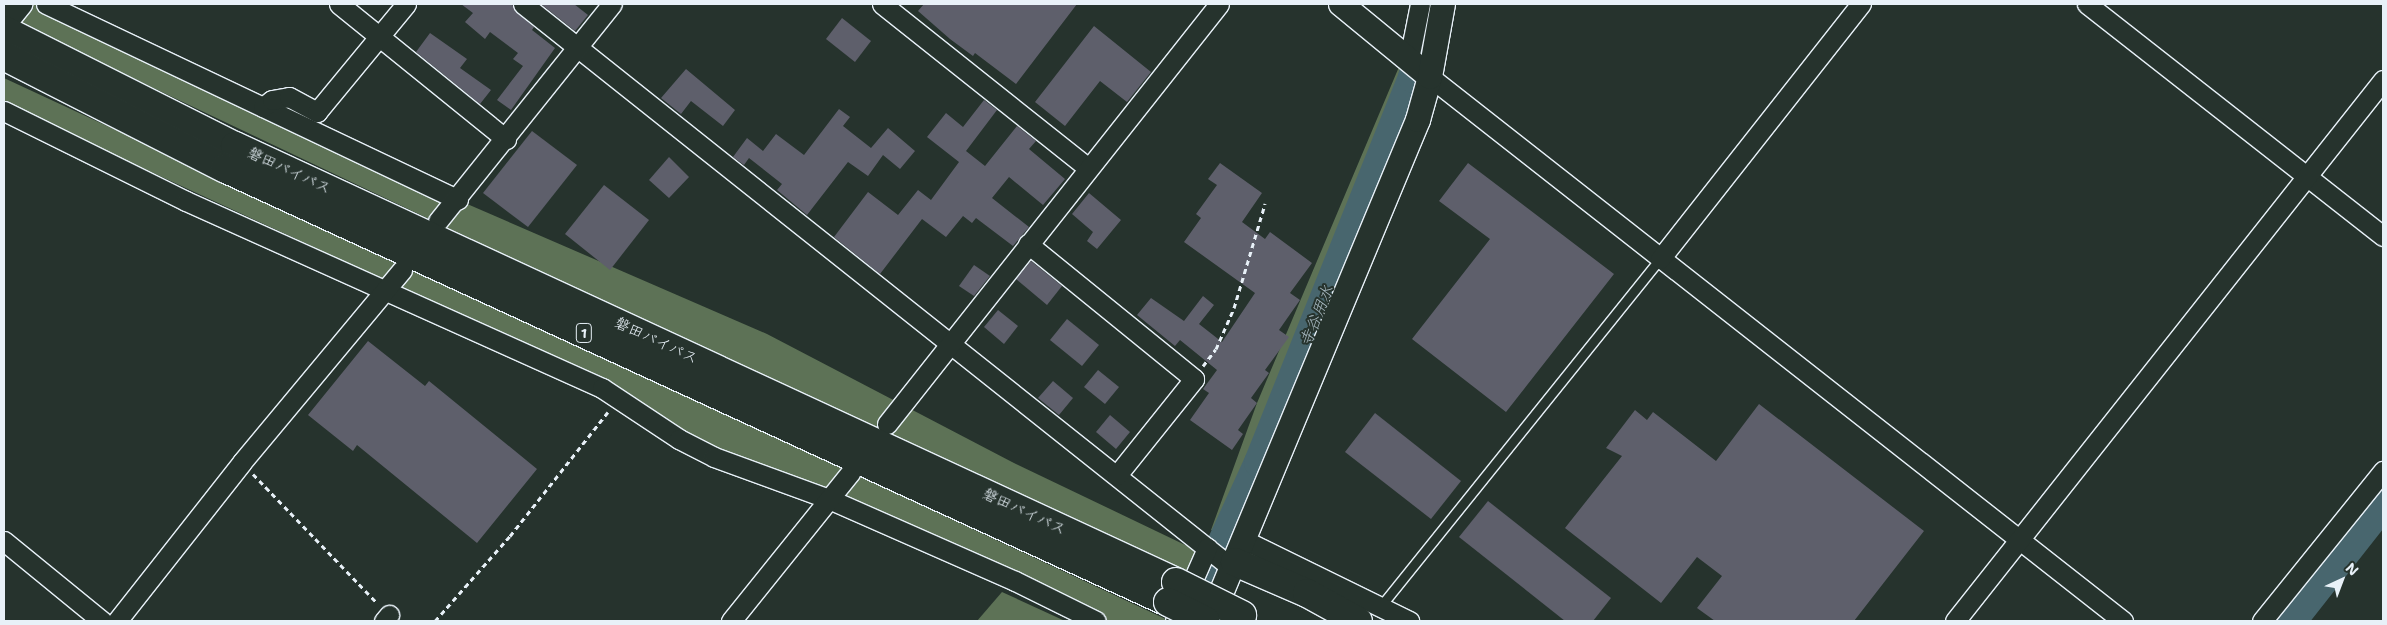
<!DOCTYPE html>
<meta charset="utf-8">
<style>
body{margin:0}
#map{position:relative;width:2387px;height:625px;overflow:hidden;background:#26332d;font-family:"Shantell Sans","Klee One",sans-serif}
div>[style]{position:absolute}
[style*='--x']{left:calc(var(--x)*1px);top:calc(var(--y)*1px);width:calc(var(--w)*1px);rotate:calc(var(--a)*1deg)}
.green>*{inset:0;background:#5d7256}
.river>*{height:31px;margin:-15.5px;padding:0 15.5px;transform-origin:15.5px;border-radius:15.5px;background:#48666e}
.building>*{inset:0;background:#5e5f6b}
.path>*{height:3px;margin-top:-1.5px;transform-origin:0;background:repeating-linear-gradient(90deg,#e8f1f8 0 5px,transparent 0 9px)}
.roads{filter:drop-shadow(1px 0 #e8f1f8) drop-shadow(-1px 0 #e8f1f8) drop-shadow(0 1px #e8f1f8) drop-shadow(0 -1px #e8f1f8)}
.service>*{height:9px;margin:-4.5px;padding:0 4.5px;transform-origin:4.5px;border-radius:4.5px;background:#26332d}
.minor>*{height:19px;margin:-9.5px;padding:0 9.5px;transform-origin:9.5px;border-radius:9.5px;background:#26332d}
.tertiary>*{height:24px;margin:-12px;padding:0 12px;transform-origin:12px;border-radius:12px;background:#26332d}
.trunk>*{height:28px;margin:-14px;padding:0 14px;transform-origin:14px;border-radius:14px;background:#26332d}
.bridges{filter:drop-shadow(1px 0 #e8f1f8) drop-shadow(-1px 0 #e8f1f8) drop-shadow(0 1px #e8f1f8) drop-shadow(0 -1px #e8f1f8)}
.trunk-bridge>*{height:28px;margin:-14px;padding:0 14px;transform-origin:14px;border-radius:14px;background:#26332d}
span{translate:-50% -50%;white-space:nowrap;text-align:center;line-height:1.15;-webkit-text-stroke:4px #26332d;paint-order:stroke}
.shield-label span{padding:1px 4px;background:#26332d;border:1px solid;border-radius:4px;-webkit-text-stroke-width:0}
.shield-label{font-size:14px;color:#e8f1f8;font-weight:700}
.street-label{font-size:15px;color:#e8f1f8}
.water-label{font-size:16px;color:#a8b9c1;font-style:italic}
.frame{position:absolute;inset:0;border:5px solid #e8f1f8;pointer-events:none}
.north{position:absolute;left:2317px;top:555px;width:50px;height:50px;-webkit-text-stroke:4px #26332d;paint-order:stroke;rotate:43deg;font-size:14px;font-weight:700;line-height:20px;text-align:center;color:#e8f1f8}
.north::after{content:'';display:block;margin:auto;width:18px;height:22px;background:#e8f1f8;clip-path:polygon(50% 0,100% 100%,50% 72%,0 100%)}
</style>
<div id="map">
<div class="green">
<div style="clip-path:polygon(4px 4px,46px 4px,458px 200px,767px 334px,1012px 462px,1204px 554px,1196px 575px,627px 313px,8px 19px,4px 17px)"></div>
<div style="clip-path:polygon(1420px 4px,1443px 4px,1430px 77px,1244px 540px,1211px 530px,1257px 403px,1404px 55px)"></div>
<div style="clip-path:polygon(4px 78px,1170px 621px,1087px 621px,714px 457px,584px 372px,4px 104px)"></div>
<div style="clip-path:polygon(1002px 592px,1065px 621px,977px 621px)"></div>
</div>
<div class="river">
<div style="--x:1187;--y:620;--w:174;--a:-65.5"></div>
<div style="--x:1259;--y:462;--w:415;--a:-68.2"></div>
<div style="--x:1413;--y:77;--w:75;--a:-76.9"></div>
<div style="--x:2290;--y:621;--w:150;--a:-51.8"></div>
</div>
<div class="building">
<div style="clip-path:polygon(461px 4px,512px 4px,516px 12px,534px 27px,532px 30px,555px 48px,511px 110px,497px 100px,523px 66px,513px 59px,518px 53px,490px 32px,485px 39px,465px 22px,473px 13px)"></div>
<div style="clip-path:polygon(541px 4px,574px 4px,588px 15px,575px 31px)"></div>
<div style="clip-path:polygon(924px 4px,1077px 4px,1016px 84px,975px 53px,973px 56px,950px 39px,918px 11px)"></div>
<div style="clip-path:polygon(842px 18px,871px 41px,855px 62px,826px 39px)"></div>
<div style="clip-path:polygon(1094px 26px,1151px 72px,1127px 102px,1100px 81px,1065px 126px,1035px 102px)"></div>
<div style="clip-path:polygon(430px 33px,467px 59px,460px 68px,491px 90px,480px 104px,416px 52px)"></div>
<div style="clip-path:polygon(686px 69px,735px 110px,723px 126px,691px 101px,681px 114px,661px 98px)"></div>
<div style="clip-path:polygon(984px 100px,997px 110px,966px 151px,985px 166px,1017px 126px,1036px 141px,1029px 149px,1065px 179px,1043px 205px,1009px 177px,992px 198px,1029px 227px,1013px 246px,976px 218px,972px 223px,963px 216px,946px 237px,922px 219px,880px 274px,834px 237px,868px 192px,898px 215px,918px 190px,931px 200px,959px 162px,927px 137px,946px 113px,963px 127px)"></div>
<div style="clip-path:polygon(839px 109px,850px 117px,843px 126px,871px 148px,888px 128px,915px 151px,900px 169px,883px 155px,868px 176px,848px 162px,807px 215px,777px 190px,782px 184px,749px 158px,744px 165px,733px 157px,747px 138px,763px 151px,776px 134px,804px 155px)"></div>
<div style="clip-path:polygon(532px 131px,577px 165px,528px 227px,483px 193px)"></div>
<div style="clip-path:polygon(669px 157px,689px 177px,669px 198px,649px 180px)"></div>
<div style="clip-path:polygon(1220px 163px,1262px 193px,1242px 222px,1265px 239px,1270px 232px,1312px 263px,1290px 293px,1300px 300px,1279px 330px,1289px 337px,1265px 370px,1269px 373px,1251px 398px,1257px 403px,1238px 430px,1243px 434px,1232px 450px,1190px 420px,1209px 393px,1203px 389px,1217px 370px,1180px 340px,1175px 346px,1137px 315px,1151px 298px,1184px 321px,1203px 296px,1214px 305px,1199px 324px,1222px 342px,1255px 293px,1184px 242px,1201px 218px,1196px 214px,1217px 185px,1208px 179px)"></div>
<div style="clip-path:polygon(1468px 163px,1614px 274px,1506px 412px,1412px 339px,1490px 239px,1439px 201px)"></div>
<div style="clip-path:polygon(604px 185px,649px 220px,610px 270px,565px 234px)"></div>
<div style="clip-path:polygon(1089px 193px,1121px 220px,1097px 249px,1087px 241px,1093px 232px,1072px 214px)"></div>
<div style="clip-path:polygon(1031px 261px,1062px 286px,1047px 305px,1016px 279px)"></div>
<div style="clip-path:polygon(974px 265px,990px 276px,974px 296px,959px 286px)"></div>
<div style="clip-path:polygon(998px 310px,1018px 326px,1004px 344px,984px 327px)"></div>
<div style="clip-path:polygon(1067px 319px,1099px 345px,1082px 366px,1050px 340px)"></div>
<div style="clip-path:polygon(368px 341px,425px 386px,429px 381px,537px 469px,477px 543px,357px 445px,353px 451px,308px 415px)"></div>
<div style="clip-path:polygon(1098px 370px,1119px 387px,1105px 404px,1084px 387px)"></div>
<div style="clip-path:polygon(1053px 381px,1073px 398px,1059px 415px,1038px 398px)"></div>
<div style="clip-path:polygon(1759px 404px,1924px 531px,1854px 621px,1715px 621px,1697px 608px,1722px 576px,1697px 557px,1661px 603px,1565px 528px,1622px 456px,1606px 448px,1635px 410px,1647px 420px,1653px 412px,1716px 461px)"></div>
<div style="clip-path:polygon(1375px 413px,1461px 481px,1431px 519px,1345px 452px)"></div>
<div style="clip-path:polygon(1110px 415px,1130px 432px,1116px 449px,1096px 432px)"></div>
<div style="clip-path:polygon(1488px 501px,1611px 598px,1593px 621px,1565px 621px,1459px 537px)"></div>
</div>
<div class="path">
<div style="--x:1203;--y:366;--w:21;--a:-53"></div>
<div style="--x:1216;--y:349;--w:45;--a:-66.3"></div>
<div style="--x:1234;--y:308;--w:109;--a:-73.4"></div>
<div style="--x:253;--y:474;--w:179;--a:46.1"></div>
<div style="--x:435;--y:621;--w:113;--a:-48.6"></div>
<div style="--x:510;--y:536;--w:158;--a:-51.7"></div>
</div>
<div class="roads">
<div class="service">
<div style="--x:1380;--y:607;--w:447;--a:-51.2"></div>
</div>
<div class="minor">
<div style="--x:46;--y:4;--w:456;--a:25.4"></div>
<div style="--x:339;--y:4;--w:215;--a:39"></div>
<div style="--x:523;--y:4;--w:906;--a:38.5"></div>
<div style="--x:882;--y:4;--w:263;--a:38.5"></div>
<div style="--x:2087;--y:4;--w:376;--a:38.1"></div>
<div style="--x:1409;--y:59;--w:56;--a:-78.7"></div>
<div style="--x:1430;--y:77;--w:881;--a:38.13"></div>
<div style="--x:263;--y:107;--w:11;--a:-38"></div>
<div style="--x:272;--y:100;--w:17;--a:-10"></div>
<div style="--x:289;--y:97;--w:32;--a:28"></div>
<div style="--x:317;--y:112;--w:140;--a:-50.5"></div>
<div style="--x:4;--y:111;--w:203;--a:26.3"></div>
<div style="--x:186;--y:201;--w:456;--a:24.2"></div>
<div style="--x:602;--y:388;--w:92;--a:33.5"></div>
<div style="--x:679;--y:439;--w:39;--a:27"></div>
<div style="--x:714;--y:457;--w:122;--a:20.1"></div>
<div style="--x:829;--y:499;--w:203;--a:23.8"></div>
<div style="--x:1015;--y:581;--w:90;--a:26.3"></div>
<div style="--x:438;--y:221;--w:278;--a:-51.3"></div>
<div style="--x:1028;--y:244;--w:214;--a:39.1"></div>
<div style="--x:1194;--y:379;--w:123;--a:128.7"></div>
<div style="--x:1660;--y:259;--w:325;--a:-51.8"></div>
<div style="--x:887;--y:424;--w:535;--a:-51.67"></div>
<div style="--x:1244;--y:540;--w:184;--a:26.1"></div>
<div style="--x:4;--y:541;--w:127;--a:39.2"></div>
<div style="--x:117;--y:621;--w:202;--a:-51.8"></div>
<div style="--x:242;--y:462;--w:250;--a:-50.2"></div>
<div style="--x:384;--y:621;--w:8;--a:-50"></div>
<div style="--x:731;--y:621;--w:191;--a:-51.2"></div>
<div style="--x:1175;--y:621;--w:80;--a:-66.3"></div>
<div style="--x:1955;--y:621;--w:690;--a:-51.65"></div>
<div style="--x:2262;--y:621;--w:193;--a:-51.1"></div>
</div>
<div class="tertiary">
<div style="--x:1341;--y:4;--w:115;--a:39.4"></div>
<div style="--x:4;--y:24;--w:26;--a:-51"></div>
<div style="--x:1210;--y:620;--w:542;--a:-67.41"></div>
<div style="--x:1418;--y:120;--w:45;--a:-74.4"></div>
<div style="--x:1430;--y:77;--w:74;--a:-79.9"></div>
</div>
<div class="trunk">
<div style="--x:4;--y:30;--w:258;--a:26.7"></div>
<div style="--x:235;--y:146;--w:1037;--a:24.86"></div>
<div style="--x:4;--y:56;--w:247;--a:27"></div>
<div style="--x:224;--y:168;--w:1039;--a:24.69"></div>
<div style="--x:1235;--y:562;--w:78;--a:23.3"></div>
<div style="--x:1307;--y:593;--w:58;--a:28.8"></div>
</div>
</div>
<div class="bridges">
<div class="trunk-bridge">
<div style="--x:1176;--y:582;--w:74;--a:26.6"></div>
<div style="--x:1168;--y:602;--w:42;--a:26.6"></div>
</div>
</div>
<div class="shield-label">
<span style="left:584px;top:333px">1</span>
</div>
<div class="street-label">
<span style="left:289px;top:171px;rotate:25deg">磐田バイパス</span>
<span style="left:656px;top:341px;rotate:25deg">磐田バイパス</span>
<span style="left:1024px;top:512px;rotate:25deg">磐田バイパス</span>
</div>
<div class="water-label">
<span style="left:1317px;top:316px;rotate:-68deg">寺谷用水</span>
</div>
<div class="frame"></div>
<div class="north">N</div>
</div>
